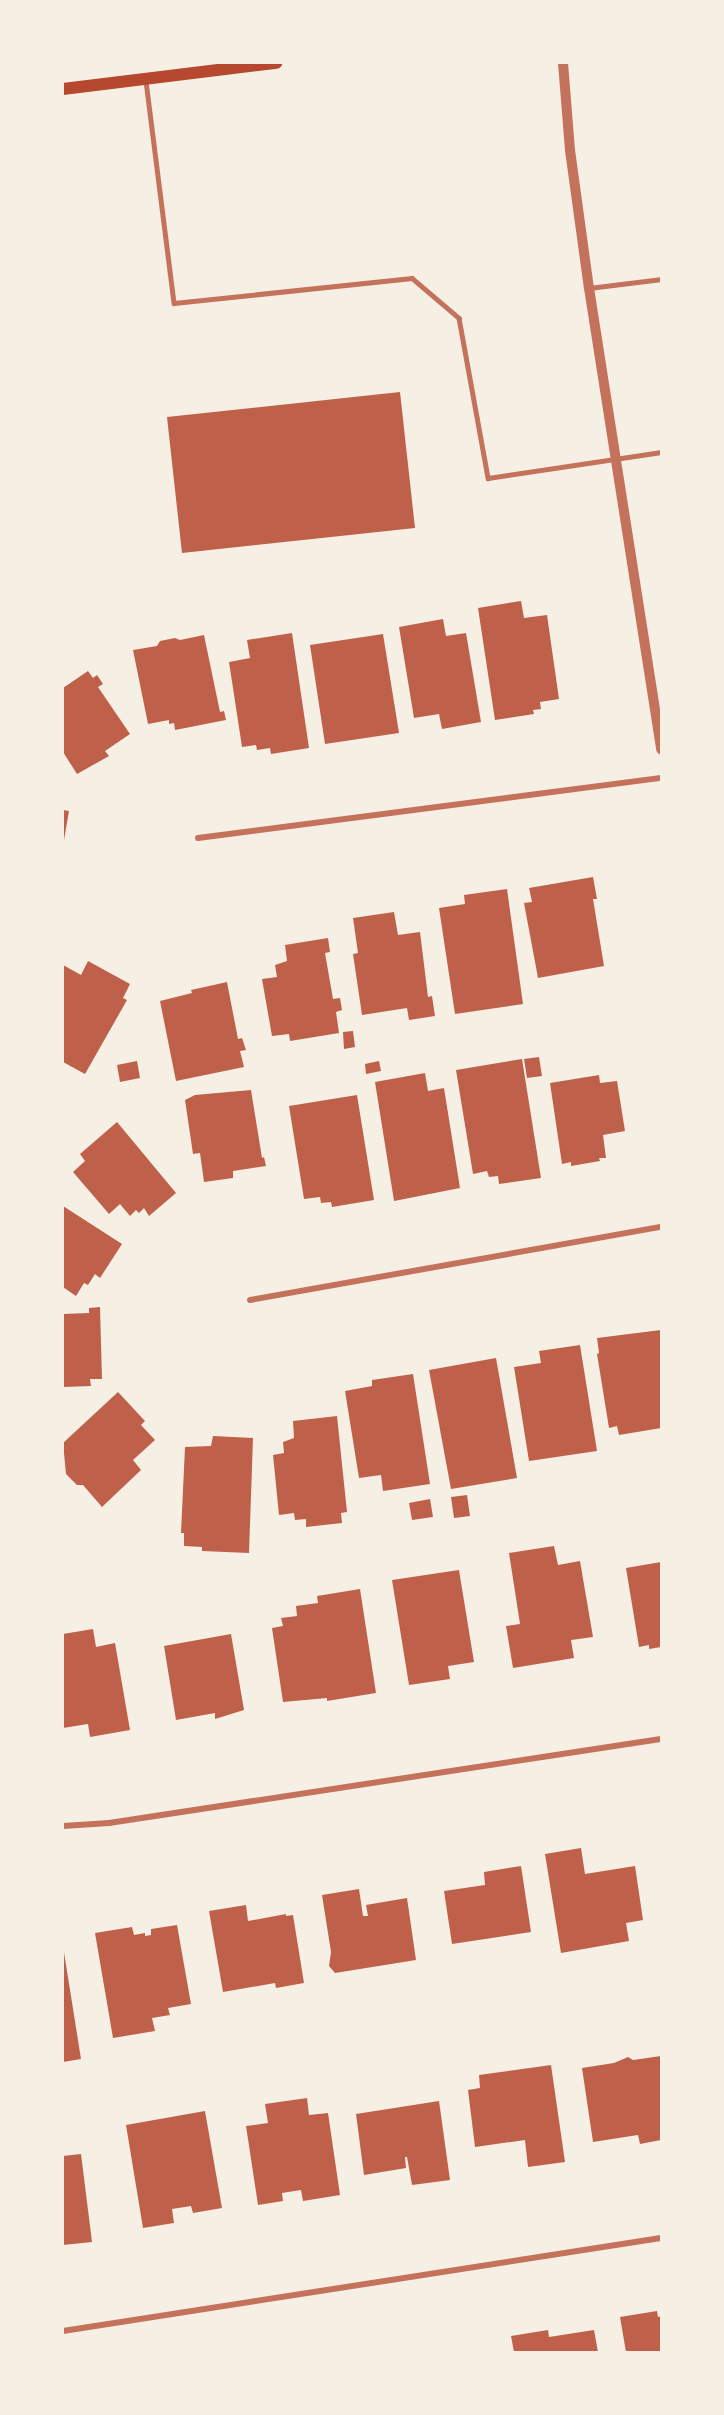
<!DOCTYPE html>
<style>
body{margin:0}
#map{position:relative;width:724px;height:2415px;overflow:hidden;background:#f6efe4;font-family:Lato,sans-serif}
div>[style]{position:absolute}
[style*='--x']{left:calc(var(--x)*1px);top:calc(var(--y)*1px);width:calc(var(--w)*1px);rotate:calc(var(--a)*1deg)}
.building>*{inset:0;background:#bf614a}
.service>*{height:4.5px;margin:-2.25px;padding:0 2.25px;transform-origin:2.25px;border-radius:2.25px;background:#c5725c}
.minor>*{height:6px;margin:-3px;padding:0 3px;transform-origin:3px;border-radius:3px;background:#c5725c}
.tertiary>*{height:10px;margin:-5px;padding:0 5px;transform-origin:5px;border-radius:5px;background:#c5725c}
.secondary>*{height:12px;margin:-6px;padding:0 6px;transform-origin:6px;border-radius:6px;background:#b5482f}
span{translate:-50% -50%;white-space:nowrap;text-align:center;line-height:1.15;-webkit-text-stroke:4.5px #f6efe4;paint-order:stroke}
.frame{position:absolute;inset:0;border:64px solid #f6efe4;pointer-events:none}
</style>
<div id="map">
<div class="building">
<div style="clip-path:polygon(400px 392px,415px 528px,182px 553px,167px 417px)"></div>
<div style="clip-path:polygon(521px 601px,524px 618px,547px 615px,559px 699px,540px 702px,541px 709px,533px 710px,534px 714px,495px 720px,478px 608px)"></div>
<div style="clip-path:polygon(443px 619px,446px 636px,466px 633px,481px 722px,442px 729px,439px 714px,414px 718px,399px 627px)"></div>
<div style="clip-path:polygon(292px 633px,309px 748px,271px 754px,270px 748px,257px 750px,256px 745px,242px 747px,229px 662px,250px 658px,247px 640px)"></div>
<div style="clip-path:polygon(383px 634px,399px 733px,325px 744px,310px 645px)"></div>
<div style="clip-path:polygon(204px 635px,220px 712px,224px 711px,226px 720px,175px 730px,174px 723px,169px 724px,169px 720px,148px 724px,133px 650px,157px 646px,160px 641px,175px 638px,180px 640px)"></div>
<div style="clip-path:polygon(88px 671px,93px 678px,97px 675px,103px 684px,98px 687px,130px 734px,105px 751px,109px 756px,77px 774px,63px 752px,63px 688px)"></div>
<div style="clip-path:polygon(63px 810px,69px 811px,64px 840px,63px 840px)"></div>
<div style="clip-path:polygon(593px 877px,597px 899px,593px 899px,604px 966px,538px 978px,524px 903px,532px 902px,529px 888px)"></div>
<div style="clip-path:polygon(507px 889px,523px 1004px,455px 1014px,439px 908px,465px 904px,464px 895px)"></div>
<div style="clip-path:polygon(394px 912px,398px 935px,420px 932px,428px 997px,432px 996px,435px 1016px,409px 1020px,407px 1008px,362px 1015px,353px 954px,358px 953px,353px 918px)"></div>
<div style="clip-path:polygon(328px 938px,330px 952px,325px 953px,333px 999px,340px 998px,342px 1010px,336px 1012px,339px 1033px,290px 1041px,289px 1034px,272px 1036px,262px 979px,277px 977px,275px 965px,287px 961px,285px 945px)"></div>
<div style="clip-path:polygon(88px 961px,130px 984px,123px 998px,127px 1000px,85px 1074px,63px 1062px,63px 965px,81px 975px)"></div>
<div style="clip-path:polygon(227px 982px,238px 1039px,242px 1038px,246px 1050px,240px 1051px,244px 1067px,176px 1081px,160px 1001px,192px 993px,191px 990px)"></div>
<div style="clip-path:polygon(353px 1031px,355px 1047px,344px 1049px,343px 1032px)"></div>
<div style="clip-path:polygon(539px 1057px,542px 1076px,527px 1078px,524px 1059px)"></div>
<div style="clip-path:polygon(522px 1059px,541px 1178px,499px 1184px,498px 1176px,489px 1177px,487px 1171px,473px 1174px,456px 1070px)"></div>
<div style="clip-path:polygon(137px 1061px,140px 1078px,120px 1082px,117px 1065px)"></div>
<div style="clip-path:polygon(379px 1061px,381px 1071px,366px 1074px,365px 1064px)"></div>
<div style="clip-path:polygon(425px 1073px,428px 1091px,444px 1088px,460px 1188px,394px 1201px,375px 1082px)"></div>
<div style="clip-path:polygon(599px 1075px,600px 1083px,617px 1081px,625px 1131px,603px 1135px,606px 1158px,599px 1158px,600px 1161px,571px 1166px,571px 1162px,562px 1164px,550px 1083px)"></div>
<div style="clip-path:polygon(251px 1090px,262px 1158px,264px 1157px,266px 1166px,233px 1171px,233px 1178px,204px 1182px,200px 1153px,193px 1154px,185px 1100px,195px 1095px)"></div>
<div style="clip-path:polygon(357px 1095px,374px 1200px,332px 1207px,331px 1202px,321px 1203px,320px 1197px,304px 1199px,289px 1106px)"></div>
<div style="clip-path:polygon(117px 1122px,176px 1193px,149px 1216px,144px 1208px,139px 1213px,136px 1210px,130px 1216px,120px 1204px,109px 1214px,73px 1172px,85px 1161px,80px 1154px)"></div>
<div style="clip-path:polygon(63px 1206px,122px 1244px,100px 1278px,95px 1274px,88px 1285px,84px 1283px,76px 1296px,63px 1287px)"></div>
<div style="clip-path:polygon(100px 1307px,102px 1379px,90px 1379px,91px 1386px,63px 1387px,63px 1314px,89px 1313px,89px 1308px)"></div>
<div style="clip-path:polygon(661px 1330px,661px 1428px,619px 1435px,617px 1426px,609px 1428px,597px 1354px,599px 1353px,597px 1338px)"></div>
<div style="clip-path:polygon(580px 1345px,597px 1451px,529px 1461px,514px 1367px,541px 1363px,539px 1351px)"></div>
<div style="clip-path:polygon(496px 1358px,517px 1478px,451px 1489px,429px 1370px)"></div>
<div style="clip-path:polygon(413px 1374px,430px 1484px,383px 1491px,381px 1475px,359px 1478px,345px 1391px,372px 1386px,372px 1380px)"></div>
<div style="clip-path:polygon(118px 1392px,145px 1421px,141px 1425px,155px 1440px,133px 1460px,141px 1470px,102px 1507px,83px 1485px,77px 1485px,66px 1474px,63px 1443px)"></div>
<div style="clip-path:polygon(337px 1416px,347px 1512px,341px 1513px,342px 1523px,306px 1527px,306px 1519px,295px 1520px,294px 1513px,279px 1515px,273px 1455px,284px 1453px,283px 1442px,294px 1438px,293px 1421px)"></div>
<div style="clip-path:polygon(213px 1436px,253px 1438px,249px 1553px,202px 1551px,202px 1547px,184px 1546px,184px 1533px,181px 1533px,185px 1447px,211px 1446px)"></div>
<div style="clip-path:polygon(467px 1495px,470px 1516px,454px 1518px,451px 1497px)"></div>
<div style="clip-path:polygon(430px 1499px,433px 1517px,412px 1520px,409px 1503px)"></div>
<div style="clip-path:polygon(554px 1546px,558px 1565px,580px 1561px,593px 1637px,571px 1640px,574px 1658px,513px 1668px,506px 1626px,520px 1624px,509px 1553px)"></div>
<div style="clip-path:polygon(661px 1562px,661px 1647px,649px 1649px,649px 1645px,639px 1647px,626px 1568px)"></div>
<div style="clip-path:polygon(459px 1570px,474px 1662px,448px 1666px,450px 1679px,409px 1685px,392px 1580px)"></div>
<div style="clip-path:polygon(360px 1589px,376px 1693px,327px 1701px,327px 1698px,283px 1702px,272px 1628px,283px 1626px,281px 1618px,297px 1616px,296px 1606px,318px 1603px,317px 1596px)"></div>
<div style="clip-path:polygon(93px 1629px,96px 1647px,115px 1643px,130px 1730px,90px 1737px,88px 1724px,63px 1728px,63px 1634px)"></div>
<div style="clip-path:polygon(231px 1634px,244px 1710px,215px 1719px,215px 1713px,176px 1720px,164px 1646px)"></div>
<div style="clip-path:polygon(581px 1848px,585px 1874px,635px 1866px,643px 1920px,626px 1923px,629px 1941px,561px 1953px,545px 1854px)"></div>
<div style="clip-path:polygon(521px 1866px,531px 1932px,452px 1944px,444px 1891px,485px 1885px,484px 1872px)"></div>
<div style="clip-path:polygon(359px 1889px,363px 1916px,368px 1916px,366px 1905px,407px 1898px,416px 1960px,335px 1973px,329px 1966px,331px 1952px,322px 1895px)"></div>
<div style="clip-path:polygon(246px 1905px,248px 1921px,286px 1914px,286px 1916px,293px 1915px,304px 1983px,276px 1988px,275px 1983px,223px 1992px,209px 1911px)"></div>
<div style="clip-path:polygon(177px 1925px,191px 2004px,168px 2008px,170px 2015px,152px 2018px,155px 2031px,113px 2038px,95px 1933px,132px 1927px,134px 1935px,145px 1933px,145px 1936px,151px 1935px,151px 1929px)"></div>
<div style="clip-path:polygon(63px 1946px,81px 2059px,63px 2062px)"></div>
<div style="clip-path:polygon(661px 2056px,661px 2140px,640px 2144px,638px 2135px,593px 2142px,582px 2068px,614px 2063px,628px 2057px,633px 2060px)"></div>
<div style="clip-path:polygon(551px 2065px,565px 2162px,528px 2167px,525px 2140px,475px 2147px,468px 2090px,480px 2088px,479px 2075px)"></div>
<div style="clip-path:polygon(307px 2098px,309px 2115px,328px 2113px,340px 2195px,303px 2201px,301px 2190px,282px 2193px,283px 2201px,258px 2205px,246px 2126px,268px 2123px,265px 2104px)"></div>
<div style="clip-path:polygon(439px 2101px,450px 2180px,412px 2185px,407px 2157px,405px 2157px,406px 2168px,364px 2175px,356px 2114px)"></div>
<div style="clip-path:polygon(205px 2111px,222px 2208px,193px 2213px,191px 2206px,172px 2209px,174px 2223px,143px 2228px,126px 2125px)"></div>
<div style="clip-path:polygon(81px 2154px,92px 2242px,63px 2245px,63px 2156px)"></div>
<div style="clip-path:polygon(657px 2311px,658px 2317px,661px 2316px,661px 2352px,626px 2352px,620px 2317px)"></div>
<div style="clip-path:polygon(548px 2330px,549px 2337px,594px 2330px,598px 2352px,514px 2352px,511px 2336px)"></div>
</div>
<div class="service">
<div style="--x:146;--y:81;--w:224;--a:82.8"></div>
<div style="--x:174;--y:303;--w:239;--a:-6"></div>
<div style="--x:412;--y:278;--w:62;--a:40.4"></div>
<div style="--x:459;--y:318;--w:163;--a:79.7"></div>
<div style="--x:488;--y:478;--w:175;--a:-8.5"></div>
<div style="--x:589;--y:288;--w:73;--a:-7.1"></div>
</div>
<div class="minor">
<div style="--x:198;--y:838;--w:467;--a:-7.4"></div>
<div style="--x:250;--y:1300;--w:417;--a:-10.1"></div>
<div style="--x:63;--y:1826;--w:46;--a:-3.7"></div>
<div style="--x:109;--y:1823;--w:558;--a:-8.65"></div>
<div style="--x:63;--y:2331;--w:605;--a:-8.84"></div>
</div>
<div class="tertiary">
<div style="--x:563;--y:63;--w:87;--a:85.4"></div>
<div style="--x:570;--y:150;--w:139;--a:82.2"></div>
<div style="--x:589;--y:288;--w:467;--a:81.1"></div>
</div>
<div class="secondary">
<div style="--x:63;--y:89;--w:215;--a:-7"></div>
</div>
<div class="frame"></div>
</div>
